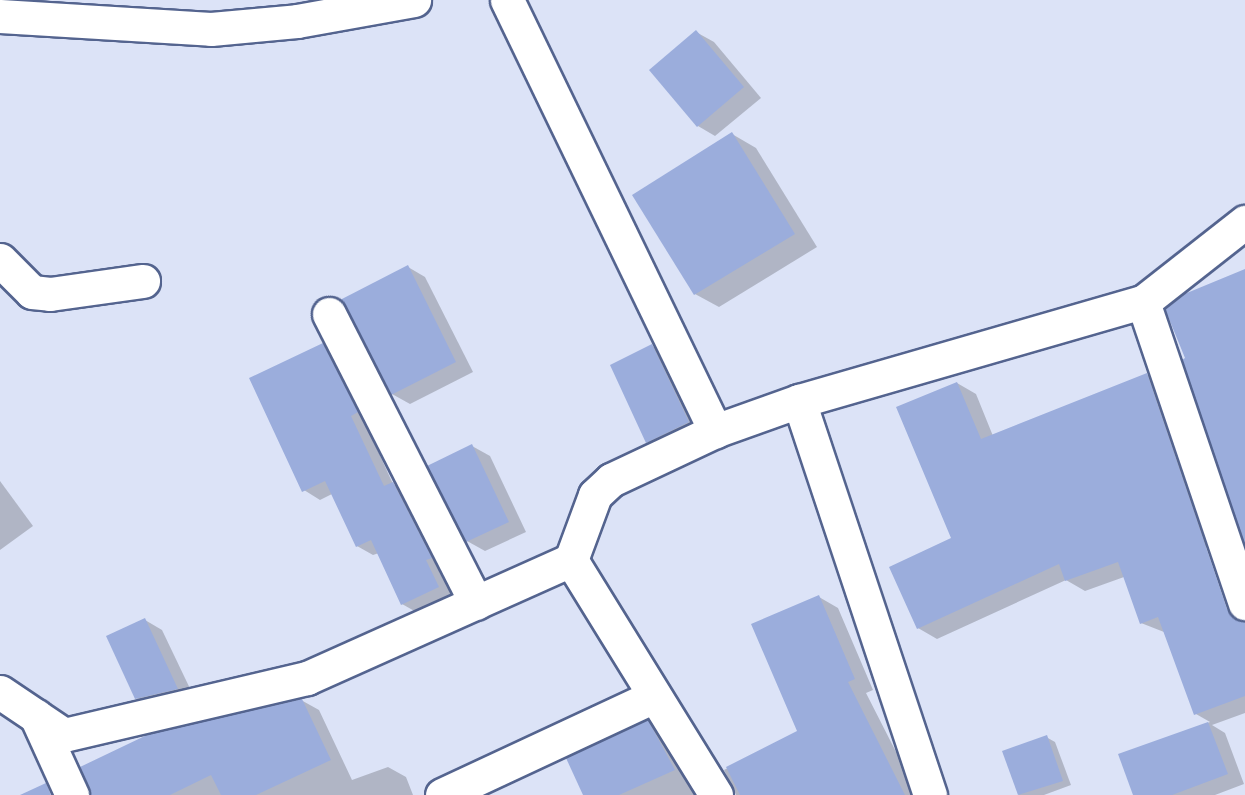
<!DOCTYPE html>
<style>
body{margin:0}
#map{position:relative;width:1245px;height:795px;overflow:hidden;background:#dce3f7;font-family:"IBM Plex Serif",serif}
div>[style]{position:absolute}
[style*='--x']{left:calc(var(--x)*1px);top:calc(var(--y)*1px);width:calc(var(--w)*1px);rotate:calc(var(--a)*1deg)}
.shadow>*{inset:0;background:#0003}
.building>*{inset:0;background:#9baddc}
.roads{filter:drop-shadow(2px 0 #54648f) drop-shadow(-2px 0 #54648f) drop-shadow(0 2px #54648f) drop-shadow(0 -2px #54648f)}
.street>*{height:33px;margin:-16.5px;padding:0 16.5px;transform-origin:16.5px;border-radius:16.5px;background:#fff}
span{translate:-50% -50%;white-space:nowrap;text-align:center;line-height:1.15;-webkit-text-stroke:4.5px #fff;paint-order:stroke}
</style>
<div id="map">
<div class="shadow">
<div style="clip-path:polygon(696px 32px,714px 42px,761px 98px,715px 136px,698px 126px)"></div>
<div style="clip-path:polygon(732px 134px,756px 148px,817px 247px,719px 307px,695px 294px)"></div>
<div style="clip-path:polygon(408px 267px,425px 277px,473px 372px,410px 404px,392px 394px)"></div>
<div style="clip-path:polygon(323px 345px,339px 354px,373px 421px,366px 425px,393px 484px,409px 493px,454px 596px,418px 613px,402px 604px,379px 553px,373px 555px,357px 546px,332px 494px,320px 500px,304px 490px)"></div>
<div style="clip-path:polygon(652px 346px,670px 356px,706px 432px,665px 452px,648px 442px)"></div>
<div style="clip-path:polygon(1147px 375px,1166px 386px,1218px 540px,1203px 548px,1245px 660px,1245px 713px,1212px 725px,1225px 733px,1244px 784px,1215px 795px,1134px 795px,1120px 755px,1210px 722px,1196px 714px,1164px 632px,1141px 623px,1124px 577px,1085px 591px,1066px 580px,937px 639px,918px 628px,953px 539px,957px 383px,976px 394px,993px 436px)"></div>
<div style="clip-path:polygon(472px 446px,490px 456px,526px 532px,485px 551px,467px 541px)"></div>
<div style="clip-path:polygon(0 481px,33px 526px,0 550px)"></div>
<div style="clip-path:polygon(819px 597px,838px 608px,873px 690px,866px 693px,918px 795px,736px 795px,724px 770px,799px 732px)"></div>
<div style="clip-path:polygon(145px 620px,162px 630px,195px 699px,153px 708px,136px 698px)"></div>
<div style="clip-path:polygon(301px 700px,319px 710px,352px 780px,388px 767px,406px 777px,413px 795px,90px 795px)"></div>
<div style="clip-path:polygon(647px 721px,666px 732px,701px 795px,584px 795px)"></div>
<div style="clip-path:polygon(1046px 737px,1055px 742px,1071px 785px,1044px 795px,1019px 795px,1004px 752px)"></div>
</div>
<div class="building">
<div style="clip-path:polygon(696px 30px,744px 87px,697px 127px,649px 70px)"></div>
<div style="clip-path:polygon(732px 132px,795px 234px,694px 295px,632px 195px)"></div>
<div style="clip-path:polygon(408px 265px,456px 362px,391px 395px,340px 300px)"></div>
<div style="clip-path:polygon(1245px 269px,1245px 545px,1182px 360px,1185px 358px,1165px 309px,1182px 295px)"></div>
<div style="clip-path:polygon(323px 343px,358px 412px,351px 416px,384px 486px,393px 482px,432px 558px,426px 560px,439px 587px,401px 605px,371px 540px,356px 547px,325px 481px,302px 492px,249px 378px)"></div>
<div style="clip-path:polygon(652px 344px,689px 422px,646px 443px,610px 365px)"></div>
<div style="clip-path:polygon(1147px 373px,1227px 609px,1233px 617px,1245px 621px,1245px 696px,1194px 715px,1158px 617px,1140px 624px,1118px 562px,1065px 581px,1059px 564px,917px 629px,889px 567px,951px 538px,896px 407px,957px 382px,981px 439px)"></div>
<div style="clip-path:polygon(472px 444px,509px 522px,466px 542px,427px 466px)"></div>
<div style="clip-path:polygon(819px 595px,855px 679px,848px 682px,905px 795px,740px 795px,726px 767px,797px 731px,751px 624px)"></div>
<div style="clip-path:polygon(145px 618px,178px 689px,135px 699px,106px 636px)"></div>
<div style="clip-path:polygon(302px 699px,331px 760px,256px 795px,221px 795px,211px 775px,170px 795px,90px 795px,80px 767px,149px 734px)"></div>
<div style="clip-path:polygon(648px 720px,675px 770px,619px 795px,583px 795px,566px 758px)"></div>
<div style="clip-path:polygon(1208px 722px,1228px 774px,1172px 795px,1133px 795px,1118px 754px)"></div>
<div style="clip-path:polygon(1047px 735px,1063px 781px,1018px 795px,1002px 751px)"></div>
<div style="clip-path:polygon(46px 783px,51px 795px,20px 795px)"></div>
</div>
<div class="roads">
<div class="street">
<div style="--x:507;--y:0;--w:479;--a:64.2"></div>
<div style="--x:0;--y:16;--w:211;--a:3.5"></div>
<div style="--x:211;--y:29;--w:86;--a:-5.3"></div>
<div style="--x:297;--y:21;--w:119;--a:-10.2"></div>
<div style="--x:0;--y:260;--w:45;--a:45"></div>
<div style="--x:32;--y:292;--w:18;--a:6"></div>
<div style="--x:50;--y:294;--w:94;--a:-8"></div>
<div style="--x:1143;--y:302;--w:318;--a:71.3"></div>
<div style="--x:329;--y:314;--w:324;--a:63"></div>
<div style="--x:799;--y:401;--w:415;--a:71.6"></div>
<div style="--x:571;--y:560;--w:69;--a:-69.7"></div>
<div style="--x:595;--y:495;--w:22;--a:-43"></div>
<div style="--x:611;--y:480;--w:115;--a:-25.2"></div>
<div style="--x:715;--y:431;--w:89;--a:-19.7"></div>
<div style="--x:799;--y:401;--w:358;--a:-16.1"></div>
<div style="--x:1143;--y:302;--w:130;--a:-38.1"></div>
<div style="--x:0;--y:692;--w:77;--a:33.9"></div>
<div style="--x:64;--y:735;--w:250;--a:-13.2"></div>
<div style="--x:307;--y:678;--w:289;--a:-24.1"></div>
<div style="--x:571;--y:560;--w:276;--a:58.3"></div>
<div style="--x:36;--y:716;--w:87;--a:65.5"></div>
<div style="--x:442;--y:795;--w:234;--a:-25"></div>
</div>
</div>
</div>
